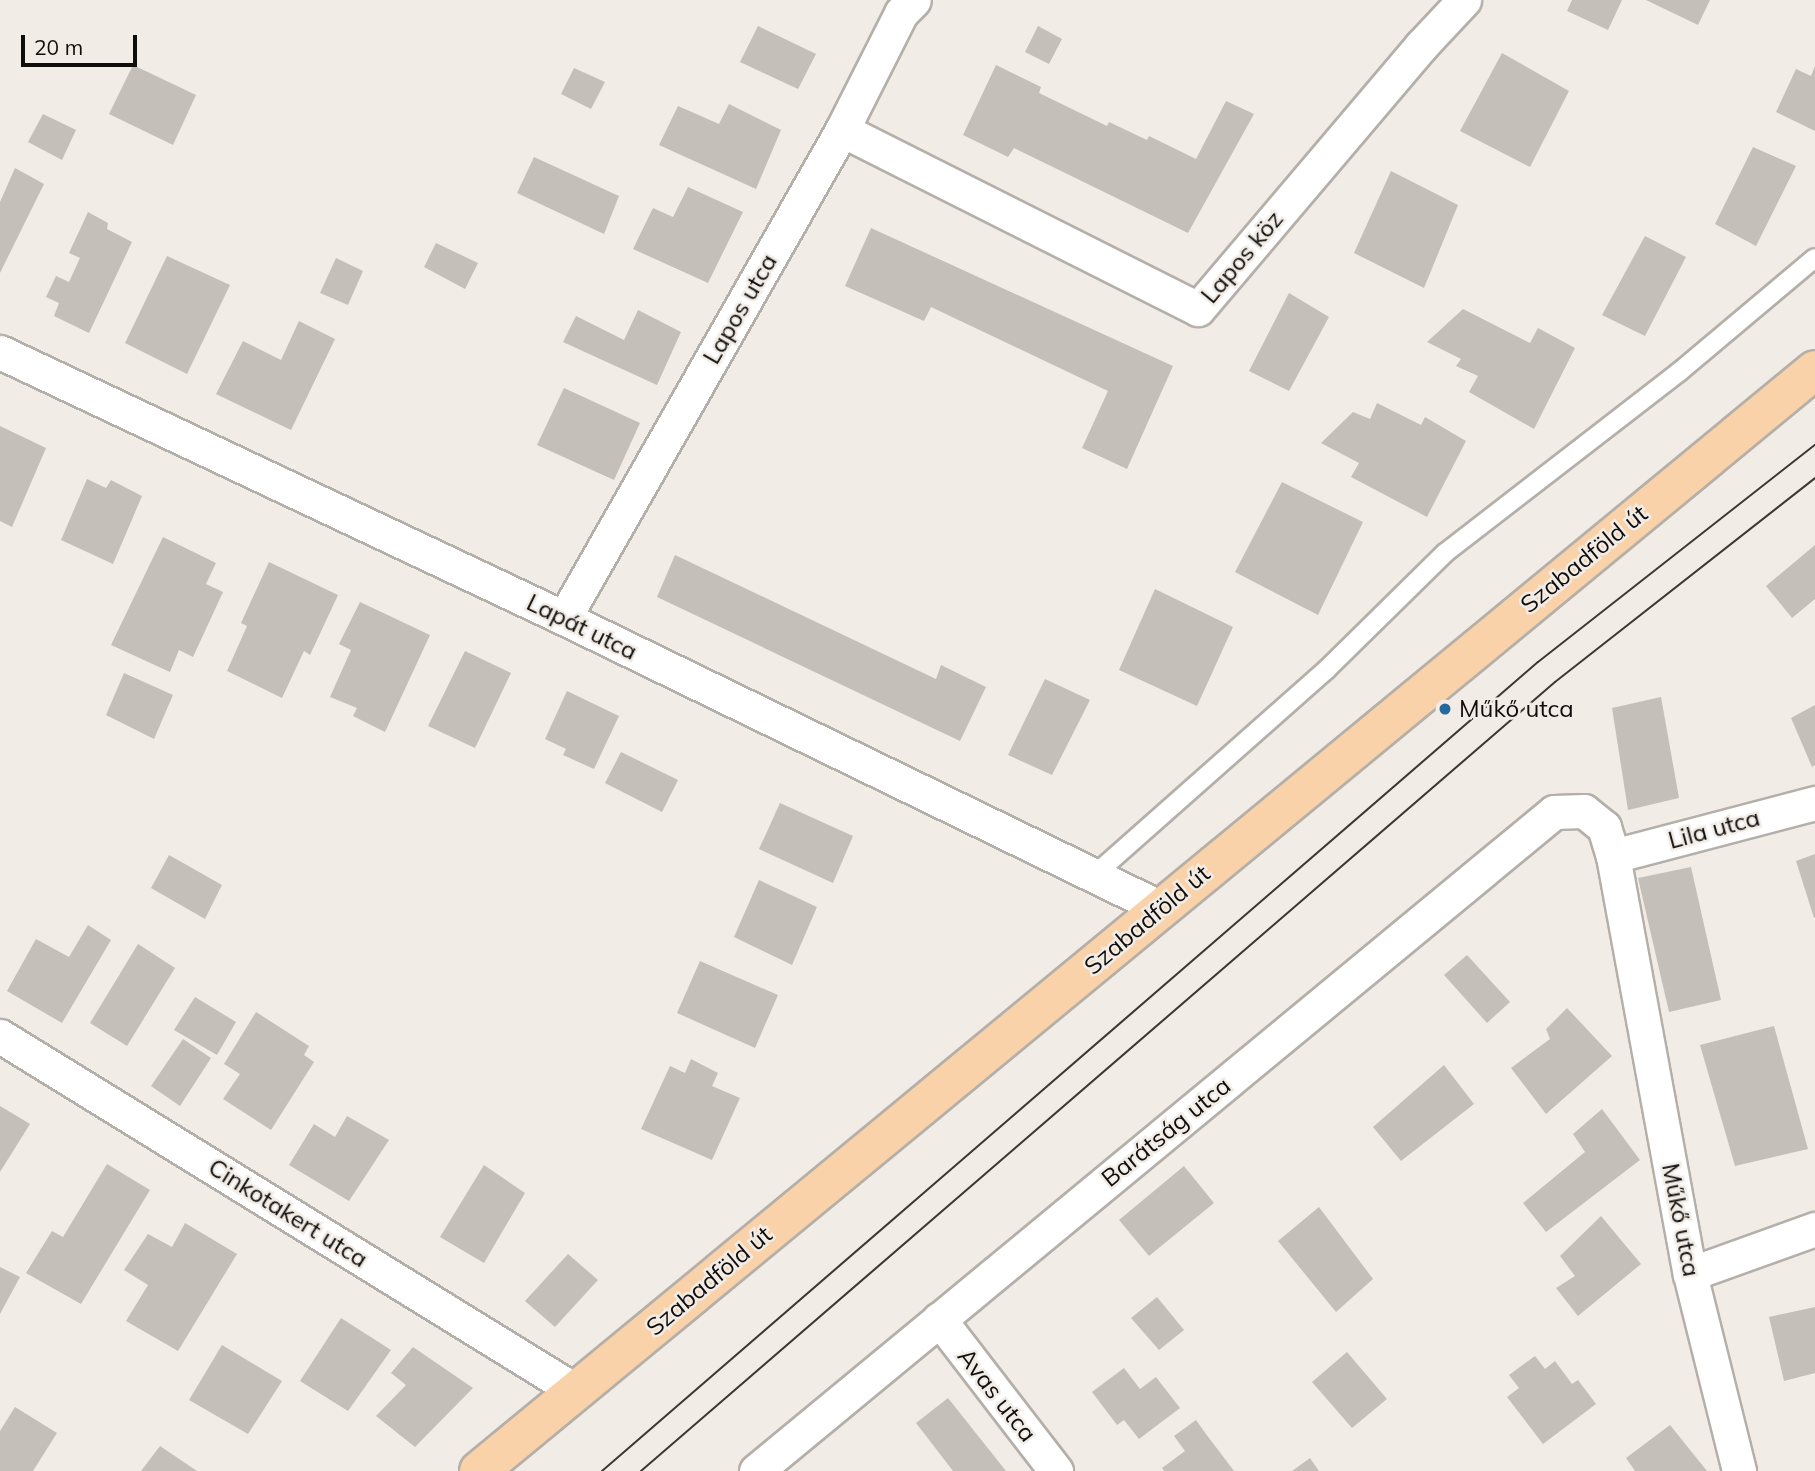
<!DOCTYPE html>
<meta charset="utf-8">
<style>
body{margin:0}
#map{position:relative;width:1815px;height:1471px;overflow:hidden;background:#f2ece6;font-family:Mulish,sans-serif}
div>[style]{position:absolute}
[style*='--x']{left:calc(var(--x)*1px);top:calc(var(--y)*1px);width:calc(var(--w)*1px);rotate:calc(var(--a)*1deg)}
.building>*{inset:0;background:#c5bfb9}
.roads{filter:drop-shadow(2px 0 #b5afa9) drop-shadow(-2px 0 #b5afa9) drop-shadow(0 2px #b5afa9) drop-shadow(0 -2px #b5afa9)}
.service>*{height:18px;margin:-9px;padding:0 9px;transform-origin:9px;border-radius:9px;background:#fff}
.minor>*{height:33px;margin:-16.5px;padding:0 16.5px;transform-origin:16.5px;border-radius:16.5px;background:#fff}
.primary>*{height:38px;margin:-19px;padding:0 19px;transform-origin:19px;border-radius:19px;background:#fad2a9}
.tram>*{height:2px;margin:-1px;padding:0 1px;transform-origin:1px;border-radius:1px;background:#3b3836}
.dots>*{width:19px;height:19px;translate:-50% -50%;box-sizing:border-box;border:4px solid #f2ece6;border-radius:50%}
span{translate:-50% -50%;white-space:nowrap;text-align:center;line-height:1.15;-webkit-text-stroke:5px #f2ece6;paint-order:stroke}
.street-label{font-size:24px;color:#100e0d}
.poi-label{font-size:24px;color:#100e0d}
.left{translate:0 -50%;text-align:left}
.scale{position:absolute;left:21px;top:35px;width:116px;height:32px;box-sizing:border-box;border:4px solid #100e0d;border-top:0;padding-left:9px;font-size:21px;line-height:24px;white-space:nowrap;color:#100e0d;-webkit-text-stroke:5px #f2ece6;paint-order:stroke}
</style>
<div id="map">
<div class="building">
<div style="clip-path:polygon(1572px 0,1622px 0,1608px 30px,1567px 11px)"></div>
<div style="clip-path:polygon(1646px 0,1710px 0,1698px 25px)"></div>
<div style="clip-path:polygon(758px 26px,816px 54px,798px 89px,740px 62px)"></div>
<div style="clip-path:polygon(1038px 26px,1062px 39px,1049px 64px,1025px 52px)"></div>
<div style="clip-path:polygon(1502px 53px,1569px 91px,1530px 167px,1460px 131px)"></div>
<div style="clip-path:polygon(133px 65px,196px 95px,173px 145px,109px 114px)"></div>
<div style="clip-path:polygon(996px 65px,1041px 87px,1039px 93px,1107px 126px,1109px 122px,1147px 140px,1149px 136px,1196px 159px,1226px 101px,1254px 114px,1188px 233px,1014px 148px,1008px 157px,963px 135px)"></div>
<div style="clip-path:polygon(1815px 66px,1815px 131px,1776px 112px,1796px 69px,1811px 76px)"></div>
<div style="clip-path:polygon(574px 68px,605px 82px,591px 109px,561px 94px)"></div>
<div style="clip-path:polygon(729px 104px,781px 130px,756px 189px,659px 145px,678px 106px,719px 124px)"></div>
<div style="clip-path:polygon(43px 114px,76px 130px,62px 160px,28px 142px)"></div>
<div style="clip-path:polygon(1753px 147px,1796px 166px,1756px 246px,1715px 224px)"></div>
<div style="clip-path:polygon(534px 157px,619px 196px,604px 234px,517px 193px)"></div>
<div style="clip-path:polygon(15px 168px,44px 184px,0 273px,0 202px)"></div>
<div style="clip-path:polygon(1391px 171px,1458px 205px,1424px 288px,1354px 253px)"></div>
<div style="clip-path:polygon(688px 187px,743px 212px,708px 283px,633px 249px,653px 208px,673px 217px)"></div>
<div style="clip-path:polygon(88px 212px,108px 223px,107px 229px,132px 242px,89px 333px,54px 316px,59px 303px,46px 297px,56px 276px,69px 282px,80px 258px,69px 253px)"></div>
<div style="clip-path:polygon(871px 228px,1173px 366px,1127px 469px,1082px 448px,1108px 391px,931px 307px,924px 321px,845px 286px)"></div>
<div style="clip-path:polygon(1645px 236px,1686px 257px,1645px 336px,1602px 315px)"></div>
<div style="clip-path:polygon(436px 243px,478px 263px,465px 289px,424px 267px)"></div>
<div style="clip-path:polygon(167px 256px,230px 285px,187px 374px,125px 343px)"></div>
<div style="clip-path:polygon(336px 258px,363px 271px,348px 305px,320px 293px)"></div>
<div style="clip-path:polygon(1289px 293px,1329px 317px,1289px 391px,1249px 371px)"></div>
<div style="clip-path:polygon(1463px 309px,1530px 343px,1538px 328px,1575px 348px,1534px 429px,1469px 392px,1478px 376px,1456px 366px,1461px 359px,1427px 342px)"></div>
<div style="clip-path:polygon(638px 310px,681px 332px,657px 385px,563px 342px,576px 316px,624px 340px)"></div>
<div style="clip-path:polygon(299px 321px,335px 339px,291px 430px,216px 394px,243px 341px,281px 360px)"></div>
<div style="clip-path:polygon(564px 388px,640px 423px,614px 480px,537px 445px)"></div>
<div style="clip-path:polygon(1377px 403px,1421px 425px,1425px 417px,1466px 441px,1427px 517px,1351px 477px,1359px 463px,1321px 443px,1353px 412px,1370px 419px)"></div>
<div style="clip-path:polygon(0 426px,46px 448px,12px 527px,0 521px)"></div>
<div style="clip-path:polygon(87px 479px,106px 488px,111px 480px,142px 496px,113px 564px,61px 540px)"></div>
<div style="clip-path:polygon(1282px 482px,1363px 522px,1318px 615px,1235px 572px)"></div>
<div style="clip-path:polygon(163px 537px,216px 563px,206px 584px,223px 592px,193px 657px,179px 650px,170px 672px,111px 645px)"></div>
<div style="clip-path:polygon(1815px 545px,1815px 599px,1792px 618px,1766px 586px)"></div>
<div style="clip-path:polygon(675px 555px,936px 679px,941px 665px,986px 687px,960px 741px,657px 597px)"></div>
<div style="clip-path:polygon(269px 562px,338px 595px,310px 655px,304px 651px,282px 698px,227px 671px,247px 626px,241px 623px)"></div>
<div style="clip-path:polygon(1155px 589px,1233px 627px,1197px 706px,1119px 670px)"></div>
<div style="clip-path:polygon(360px 602px,430px 635px,385px 732px,353px 716px,357px 708px,330px 697px,351px 650px,339px 644px)"></div>
<div style="clip-path:polygon(465px 651px,511px 673px,475px 748px,428px 726px)"></div>
<div style="clip-path:polygon(124px 673px,173px 695px,154px 739px,106px 715px)"></div>
<div style="clip-path:polygon(1045px 679px,1090px 700px,1052px 775px,1008px 755px)"></div>
<div style="clip-path:polygon(567px 691px,619px 716px,594px 769px,563px 755px,566px 749px,545px 739px)"></div>
<div style="clip-path:polygon(1661px 697px,1679px 798px,1628px 810px,1612px 708px)"></div>
<div style="clip-path:polygon(1815px 705px,1815px 765px,1812px 767px,1791px 718px)"></div>
<div style="clip-path:polygon(621px 752px,678px 780px,662px 812px,605px 783px)"></div>
<div style="clip-path:polygon(780px 803px,853px 836px,833px 883px,759px 849px)"></div>
<div style="clip-path:polygon(1815px 854px,1815px 917px,1814px 918px,1796px 861px)"></div>
<div style="clip-path:polygon(169px 855px,222px 885px,205px 919px,151px 888px)"></div>
<div style="clip-path:polygon(1691px 867px,1721px 1000px,1669px 1012px,1638px 878px)"></div>
<div style="clip-path:polygon(759px 880px,817px 907px,792px 965px,734px 937px)"></div>
<div style="clip-path:polygon(88px 925px,111px 940px,62px 1023px,7px 991px,36px 939px,69px 957px)"></div>
<div style="clip-path:polygon(138px 944px,175px 968px,127px 1046px,90px 1023px)"></div>
<div style="clip-path:polygon(1467px 955px,1510px 1002px,1487px 1023px,1444px 975px)"></div>
<div style="clip-path:polygon(700px 961px,778px 995px,755px 1048px,677px 1013px)"></div>
<div style="clip-path:polygon(195px 997px,236px 1022px,217px 1055px,174px 1030px)"></div>
<div style="clip-path:polygon(1567px 1008px,1612px 1056px,1546px 1114px,1511px 1068px,1550px 1039px,1546px 1029px)"></div>
<div style="clip-path:polygon(256px 1012px,309px 1046px,304px 1055px,314px 1062px,271px 1130px,223px 1099px,240px 1074px,224px 1064px)"></div>
<div style="clip-path:polygon(1774px 1026px,1808px 1149px,1735px 1166px,1700px 1045px)"></div>
<div style="clip-path:polygon(183px 1039px,211px 1058px,180px 1106px,151px 1086px)"></div>
<div style="clip-path:polygon(691px 1059px,718px 1073px,712px 1086px,740px 1098px,712px 1160px,641px 1129px,670px 1066px,685px 1073px)"></div>
<div style="clip-path:polygon(1444px 1065px,1474px 1104px,1401px 1161px,1373px 1127px)"></div>
<div style="clip-path:polygon(0 1106px,30px 1124px,0 1172px)"></div>
<div style="clip-path:polygon(1602px 1109px,1640px 1160px,1546px 1232px,1523px 1203px,1585px 1152px,1573px 1134px)"></div>
<div style="clip-path:polygon(347px 1116px,389px 1140px,349px 1201px,289px 1165px,314px 1124px,335px 1137px)"></div>
<div style="clip-path:polygon(107px 1164px,150px 1190px,81px 1304px,26px 1273px,52px 1231px,63px 1237px)"></div>
<div style="clip-path:polygon(484px 1165px,525px 1193px,484px 1263px,440px 1237px)"></div>
<div style="clip-path:polygon(1184px 1166px,1214px 1203px,1149px 1256px,1119px 1220px)"></div>
<div style="clip-path:polygon(1319px 1207px,1373px 1279px,1336px 1312px,1278px 1241px)"></div>
<div style="clip-path:polygon(1601px 1216px,1641px 1264px,1578px 1316px,1556px 1288px,1575px 1276px,1560px 1256px)"></div>
<div style="clip-path:polygon(185px 1223px,237px 1254px,178px 1351px,126px 1321px,148px 1285px,124px 1270px,148px 1234px,172px 1247px)"></div>
<div style="clip-path:polygon(568px 1254px,598px 1280px,555px 1327px,525px 1301px)"></div>
<div style="clip-path:polygon(0 1267px,20px 1277px,0 1314px)"></div>
<div style="clip-path:polygon(1157px 1297px,1184px 1330px,1159px 1350px,1131px 1318px)"></div>
<div style="clip-path:polygon(1815px 1307px,1815px 1373px,1784px 1381px,1769px 1317px)"></div>
<div style="clip-path:polygon(341px 1318px,391px 1350px,348px 1411px,300px 1381px)"></div>
<div style="clip-path:polygon(222px 1345px,282px 1381px,248px 1434px,189px 1400px)"></div>
<div style="clip-path:polygon(413px 1347px,473px 1388px,415px 1447px,376px 1416px,406px 1385px,391px 1373px)"></div>
<div style="clip-path:polygon(1347px 1352px,1387px 1399px,1352px 1428px,1312px 1382px)"></div>
<div style="clip-path:polygon(1535px 1356px,1545px 1369px,1555px 1361px,1572px 1384px,1578px 1380px,1596px 1404px,1543px 1444px,1507px 1397px,1519px 1388px,1509px 1375px)"></div>
<div style="clip-path:polygon(1124px 1368px,1140px 1389px,1156px 1377px,1180px 1408px,1139px 1439px,1124px 1420px,1117px 1425px,1092px 1392px)"></div>
<div style="clip-path:polygon(948px 1398px,1006px 1471px,953px 1471px,916px 1423px)"></div>
<div style="clip-path:polygon(15px 1407px,57px 1433px,33px 1471px,0 1471px,0 1431px)"></div>
<div style="clip-path:polygon(1196px 1420px,1206px 1434px,1234px 1471px,1164px 1471px,1162px 1468px,1185px 1451px,1174px 1436px)"></div>
<div style="clip-path:polygon(1670px 1425px,1707px 1471px,1635px 1471px,1626px 1458px)"></div>
<div style="clip-path:polygon(160px 1446px,197px 1471px,141px 1471px)"></div>
<div style="clip-path:polygon(1310px 1458px,1319px 1471px,1292px 1471px)"></div>
</div>
<div class="roads">
<div class="service">
<div style="--x:1092;--y:877;--w:314;--a:-41.5"></div>
<div style="--x:1327;--y:669;--w:165;--a:-44.5"></div>
<div style="--x:1445;--y:553;--w:296;--a:-37.7"></div>
<div style="--x:1679;--y:372;--w:177;--a:-40"></div>
</div>
<div class="minor">
<div style="--x:842;--y:130;--w:398;--a:26.7"></div>
<div style="--x:1198;--y:309;--w:345;--a:-49.7"></div>
<div style="--x:1421;--y:46;--w:63;--a:-46.9"></div>
<div style="--x:0;--y:352;--w:624;--a:25.25"></div>
<div style="--x:564;--y:618;--w:664;--a:25.91"></div>
<div style="--x:564;--y:618;--w:562;--a:-60.33"></div>
<div style="--x:842;--y:130;--w:131;--a:-63.2"></div>
<div style="--x:901;--y:13;--w:18;--a:-45"></div>
<div style="--x:1613;--y:856;--w:209;--a:-14.7"></div>
<div style="--x:0;--y:1036;--w:677;--a:31.65"></div>
<div style="--x:1690;--y:1274;--w:133;--a:-19.8"></div>
<div style="--x:939;--y:1319;--w:192;--a:52.4"></div>
<div style="--x:756;--y:1471;--w:1035;--a:-39.55"></div>
<div style="--x:1554;--y:812;--w:30;--a:-2"></div>
<div style="--x:1584;--y:811;--w:26;--a:39"></div>
<div style="--x:1604;--y:827;--w:30;--a:73"></div>
<div style="--x:1613;--y:856;--w:425;--a:79.6"></div>
<div style="--x:1690;--y:1274;--w:203;--a:76"></div>
</div>
<div class="primary">
<div style="--x:479;--y:1471;--w:1731;--a:-39.49"></div>
</div>
</div>
<div class="tram">
<div style="--x:602;--y:1471;--w:1237;--a:-40.84"></div>
<div style="--x:1538;--y:662;--w:352;--a:-38.1"></div>
<div style="--x:641;--y:1471;--w:1207;--a:-40.8"></div>
<div style="--x:1555;--y:682;--w:330;--a:-38.1"></div>
</div>
<div class="dots">
<div style="left:1445px;top:709px;background:#25699e"></div>
</div>
<div class="street-label">
<span style="left:1242px;top:257px;rotate:-50deg">Lapos köz</span>
<span style="left:740px;top:309px;rotate:-60deg">Lapos utca</span>
<span style="left:1584px;top:559px;rotate:-39deg">Szabadföld út</span>
<span style="left:582px;top:627px;rotate:26deg">Lapát utca</span>
<span style="left:1714px;top:829px;rotate:-15deg">Lila utca</span>
<span style="left:1147px;top:920px;rotate:-40deg">Szabadföld út</span>
<span style="left:1166px;top:1132px;rotate:-39deg">Barátság utca</span>
<span style="left:288px;top:1213px;rotate:32deg">Cinkotakert utca</span>
<span style="left:1681px;top:1220px;rotate:79deg">Műkő utca</span>
<span style="left:709px;top:1281px;rotate:-40deg">Szabadföld út</span>
<span style="left:997px;top:1395px;rotate:52deg">Avas utca</span>
</div>
<div class="poi-label">
<span class="left" style="left:1459px;top:709px">Műkő utca</span>
</div>
<div class="scale">20 m</div>
</div>
